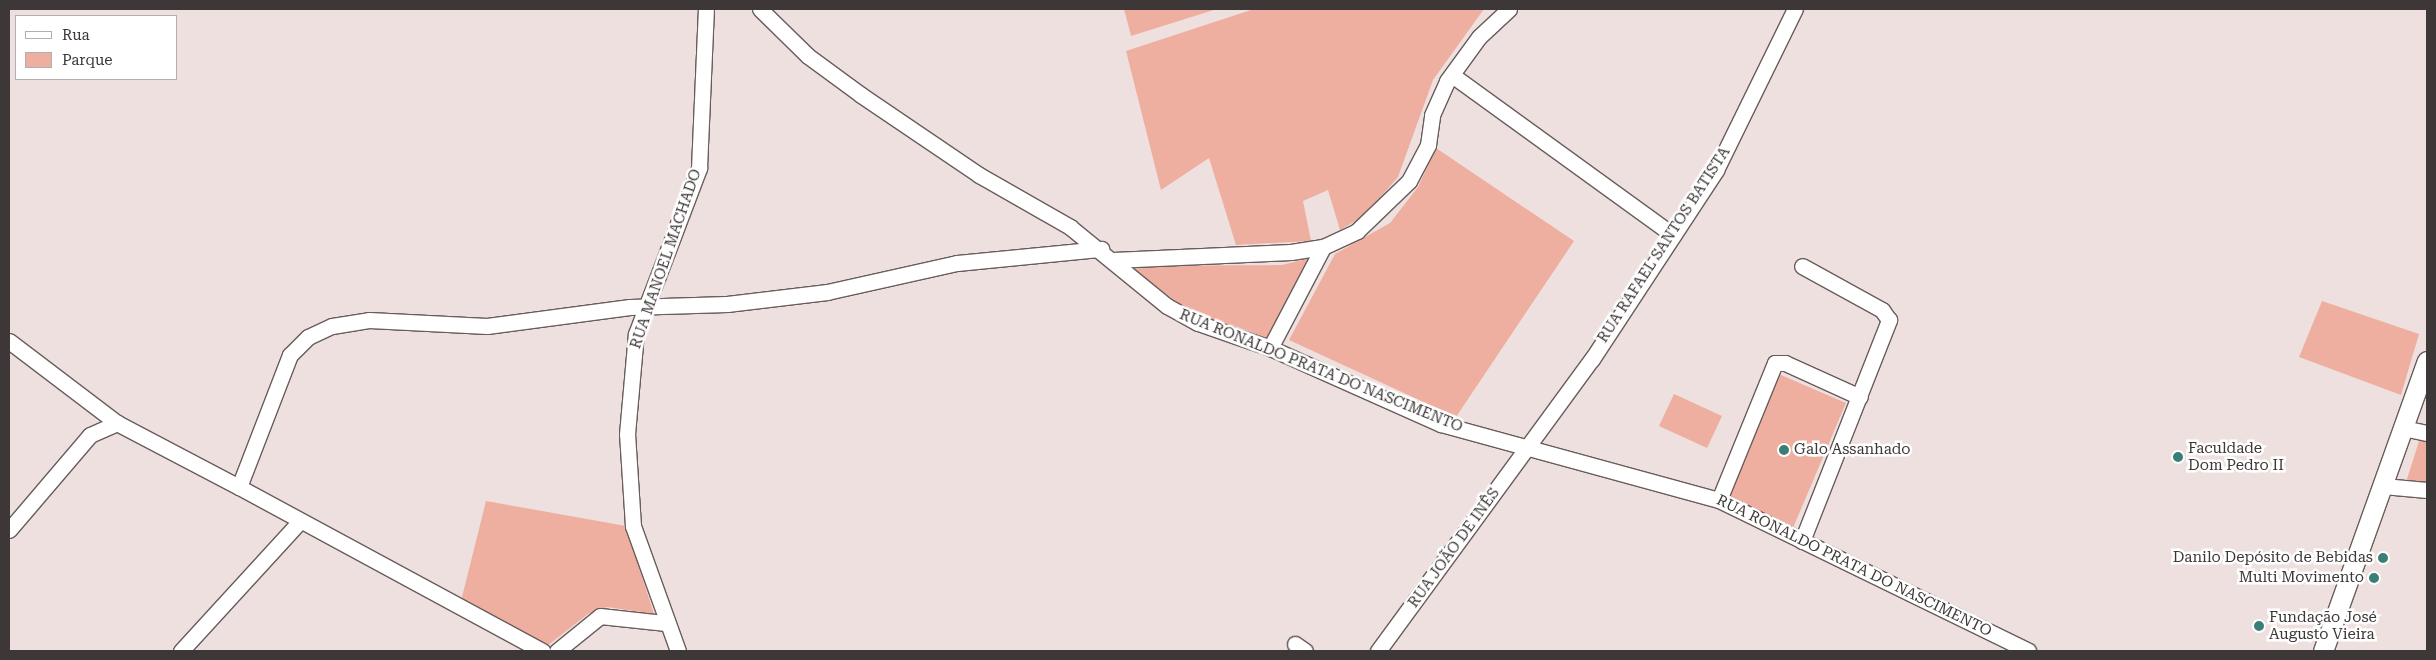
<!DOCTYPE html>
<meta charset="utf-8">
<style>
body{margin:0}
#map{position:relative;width:2436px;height:660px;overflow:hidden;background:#ede0de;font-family:"Roboto Serif",serif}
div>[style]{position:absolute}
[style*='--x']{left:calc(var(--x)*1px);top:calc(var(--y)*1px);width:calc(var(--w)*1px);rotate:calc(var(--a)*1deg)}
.green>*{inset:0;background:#eeafa1}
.roads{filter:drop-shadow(1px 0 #685d5a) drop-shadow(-1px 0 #685d5a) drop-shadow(0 1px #685d5a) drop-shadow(0 -1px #685d5a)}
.minor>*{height:15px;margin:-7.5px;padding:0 7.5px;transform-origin:7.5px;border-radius:7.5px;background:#fff}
.major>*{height:19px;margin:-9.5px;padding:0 9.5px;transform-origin:9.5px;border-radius:9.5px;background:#fff}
.dots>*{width:14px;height:14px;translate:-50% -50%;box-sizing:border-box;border:2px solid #fff;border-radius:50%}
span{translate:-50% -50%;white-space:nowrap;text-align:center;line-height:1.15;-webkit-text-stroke:5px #fff;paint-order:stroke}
.street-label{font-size:15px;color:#3d3837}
.poi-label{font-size:15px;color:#3d3837}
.left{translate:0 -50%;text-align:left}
.right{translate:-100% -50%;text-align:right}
.frame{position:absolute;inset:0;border:10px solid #3d3837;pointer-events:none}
.legend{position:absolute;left:15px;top:15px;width:162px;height:65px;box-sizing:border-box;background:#fff;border:1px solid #b1afaf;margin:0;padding:6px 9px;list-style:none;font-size:15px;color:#3d3837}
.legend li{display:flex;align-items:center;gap:10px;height:25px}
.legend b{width:25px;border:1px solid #b1afaf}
</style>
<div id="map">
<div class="green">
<div style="clip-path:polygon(1124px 9px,1217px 9px,1131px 36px)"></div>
<div style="clip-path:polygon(1254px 9px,1484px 9px,1433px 80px,1398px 177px,1364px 216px,1340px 230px,1328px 190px,1303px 201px,1311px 241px,1236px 245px,1209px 158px,1161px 190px,1126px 51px)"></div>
<div style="clip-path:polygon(1436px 148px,1574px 241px,1456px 417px,1289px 340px,1335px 254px,1390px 223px,1418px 187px)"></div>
<div style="clip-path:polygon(1310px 258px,1267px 339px,1188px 311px,1130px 266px,1282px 265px)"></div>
<div style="clip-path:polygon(2322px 301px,2419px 334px,2401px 395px,2299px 357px)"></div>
<div style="clip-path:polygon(1774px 372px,1846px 403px,1793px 528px,1722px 498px)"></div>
<div style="clip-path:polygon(1674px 394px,1722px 416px,1707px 448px,1659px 426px)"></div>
<div style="clip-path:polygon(2421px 435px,2427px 437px,2427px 484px,2406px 482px)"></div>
<div style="clip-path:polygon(486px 501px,626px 526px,654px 614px,607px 607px,588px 614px,547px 646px,461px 601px)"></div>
</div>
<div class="roads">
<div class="minor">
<div style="--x:760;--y:9;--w:67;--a:44.4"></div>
<div style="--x:808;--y:56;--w:66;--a:36.3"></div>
<div style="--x:861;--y:95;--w:143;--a:34.1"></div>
<div style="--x:979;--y:175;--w:105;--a:29.7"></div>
<div style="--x:1070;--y:227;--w:125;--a:39.2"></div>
<div style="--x:1167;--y:306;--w:35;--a:29"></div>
<div style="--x:1198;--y:323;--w:76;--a:19.1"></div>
<div style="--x:1270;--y:348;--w:187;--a:24"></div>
<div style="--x:1441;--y:424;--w:288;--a:15.3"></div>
<div style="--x:1719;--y:500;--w:344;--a:26"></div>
<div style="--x:1452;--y:75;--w:273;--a:35.9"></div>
<div style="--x:1113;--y:260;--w:178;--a:-2.6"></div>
<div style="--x:1291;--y:252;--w:32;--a:-9"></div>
<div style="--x:1323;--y:247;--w:38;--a:-25"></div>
<div style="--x:1357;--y:231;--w:72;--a:-43.9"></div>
<div style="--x:1409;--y:181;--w:41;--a:-62.2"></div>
<div style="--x:1428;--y:145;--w:30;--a:-82"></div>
<div style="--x:1432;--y:115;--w:37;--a:-66"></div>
<div style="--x:1447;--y:81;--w:54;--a:-54"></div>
<div style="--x:1479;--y:37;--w:41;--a:-43"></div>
<div style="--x:9;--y:341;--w:136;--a:37.2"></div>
<div style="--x:117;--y:423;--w:138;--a:27.7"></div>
<div style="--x:239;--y:487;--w:142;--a:-68.9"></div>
<div style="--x:290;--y:355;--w:25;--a:-45"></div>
<div style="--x:308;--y:337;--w:26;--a:-25"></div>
<div style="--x:332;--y:326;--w:37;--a:-9"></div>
<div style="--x:369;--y:320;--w:118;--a:2.9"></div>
<div style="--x:487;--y:326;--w:144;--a:-7.6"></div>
<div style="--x:630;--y:307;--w:97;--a:-1.8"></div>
<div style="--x:727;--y:304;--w:101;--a:-6.8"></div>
<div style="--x:827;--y:292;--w:133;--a:-12.6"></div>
<div style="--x:957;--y:263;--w:145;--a:-5.6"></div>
<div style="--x:1270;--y:348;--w:114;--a:-62.3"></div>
<div style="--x:2403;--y:428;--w:25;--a:12"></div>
<div style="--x:2383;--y:486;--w:44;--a:5.2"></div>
<div style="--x:239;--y:487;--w:345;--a:28.4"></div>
<div style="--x:1719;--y:500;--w:148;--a:-67.8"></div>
<div style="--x:1775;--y:363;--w:10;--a:0"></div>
<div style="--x:1785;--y:363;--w:82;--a:24.4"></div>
<div style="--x:9;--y:530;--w:125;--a:-49.5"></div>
<div style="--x:90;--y:435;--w:30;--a:-24"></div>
<div style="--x:1802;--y:541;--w:238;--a:-68.5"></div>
<div style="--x:1889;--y:320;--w:12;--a:-125"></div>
<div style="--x:1882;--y:310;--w:91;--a:-151.2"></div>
<div style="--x:1295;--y:644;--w:12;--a:35"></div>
<div style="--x:181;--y:651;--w:175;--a:-47.5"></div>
<div style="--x:557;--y:651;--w:55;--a:-39.1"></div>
<div style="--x:600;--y:616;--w:64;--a:6.2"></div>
<div style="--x:678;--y:651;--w:133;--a:-109.8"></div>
<div style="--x:633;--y:526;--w:92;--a:-93.7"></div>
<div style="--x:627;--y:434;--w:100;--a:-84.9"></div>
<div style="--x:636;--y:334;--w:178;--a:-69.2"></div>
<div style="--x:699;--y:168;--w:159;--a:-87.5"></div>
<div style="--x:1378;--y:651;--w:362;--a:-53.8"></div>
<div style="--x:1592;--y:359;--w:226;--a:-56.7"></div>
<div style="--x:1716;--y:170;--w:179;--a:-63.9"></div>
</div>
<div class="major">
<div style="--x:2323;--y:651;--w:308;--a:-70.3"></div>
</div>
</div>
<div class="dots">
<div style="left:1784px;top:450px;background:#3a7f75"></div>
<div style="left:2178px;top:457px;background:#3a7f75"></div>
<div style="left:2383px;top:558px;background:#3a7f75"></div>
<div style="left:2374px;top:578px;background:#3a7f75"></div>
<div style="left:2259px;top:626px;background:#3a7f75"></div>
</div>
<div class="street-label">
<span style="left:1664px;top:245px;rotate:-57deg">RUA RAFAEL SANTOS BATISTA</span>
<span style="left:666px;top:259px;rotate:-71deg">RUA MANOEL MACHADO</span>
<span style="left:1321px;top:371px;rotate:22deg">RUA RONALDO PRATA DO NASCIMENTO</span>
<span style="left:1454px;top:548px;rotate:-54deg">RUA JOÃO DE INÊS</span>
<span style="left:1854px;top:566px;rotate:26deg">RUA RONALDO PRATA DO NASCIMENTO</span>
</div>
<div class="poi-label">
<span class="left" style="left:2188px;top:457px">Faculdade<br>Dom Pedro II</span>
<span class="left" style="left:1794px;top:450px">Galo Assanhado</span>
<span class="right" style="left:2373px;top:558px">Danilo Depósito de Bebidas</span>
<span class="right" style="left:2364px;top:578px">Multi Movimento</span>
<span class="left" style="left:2269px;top:626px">Fundação José<br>Augusto Vieira</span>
</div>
<div class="frame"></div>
<ul class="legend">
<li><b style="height:6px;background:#fff"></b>Rua</li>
<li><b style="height:14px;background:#eeafa1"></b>Parque</li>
</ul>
</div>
